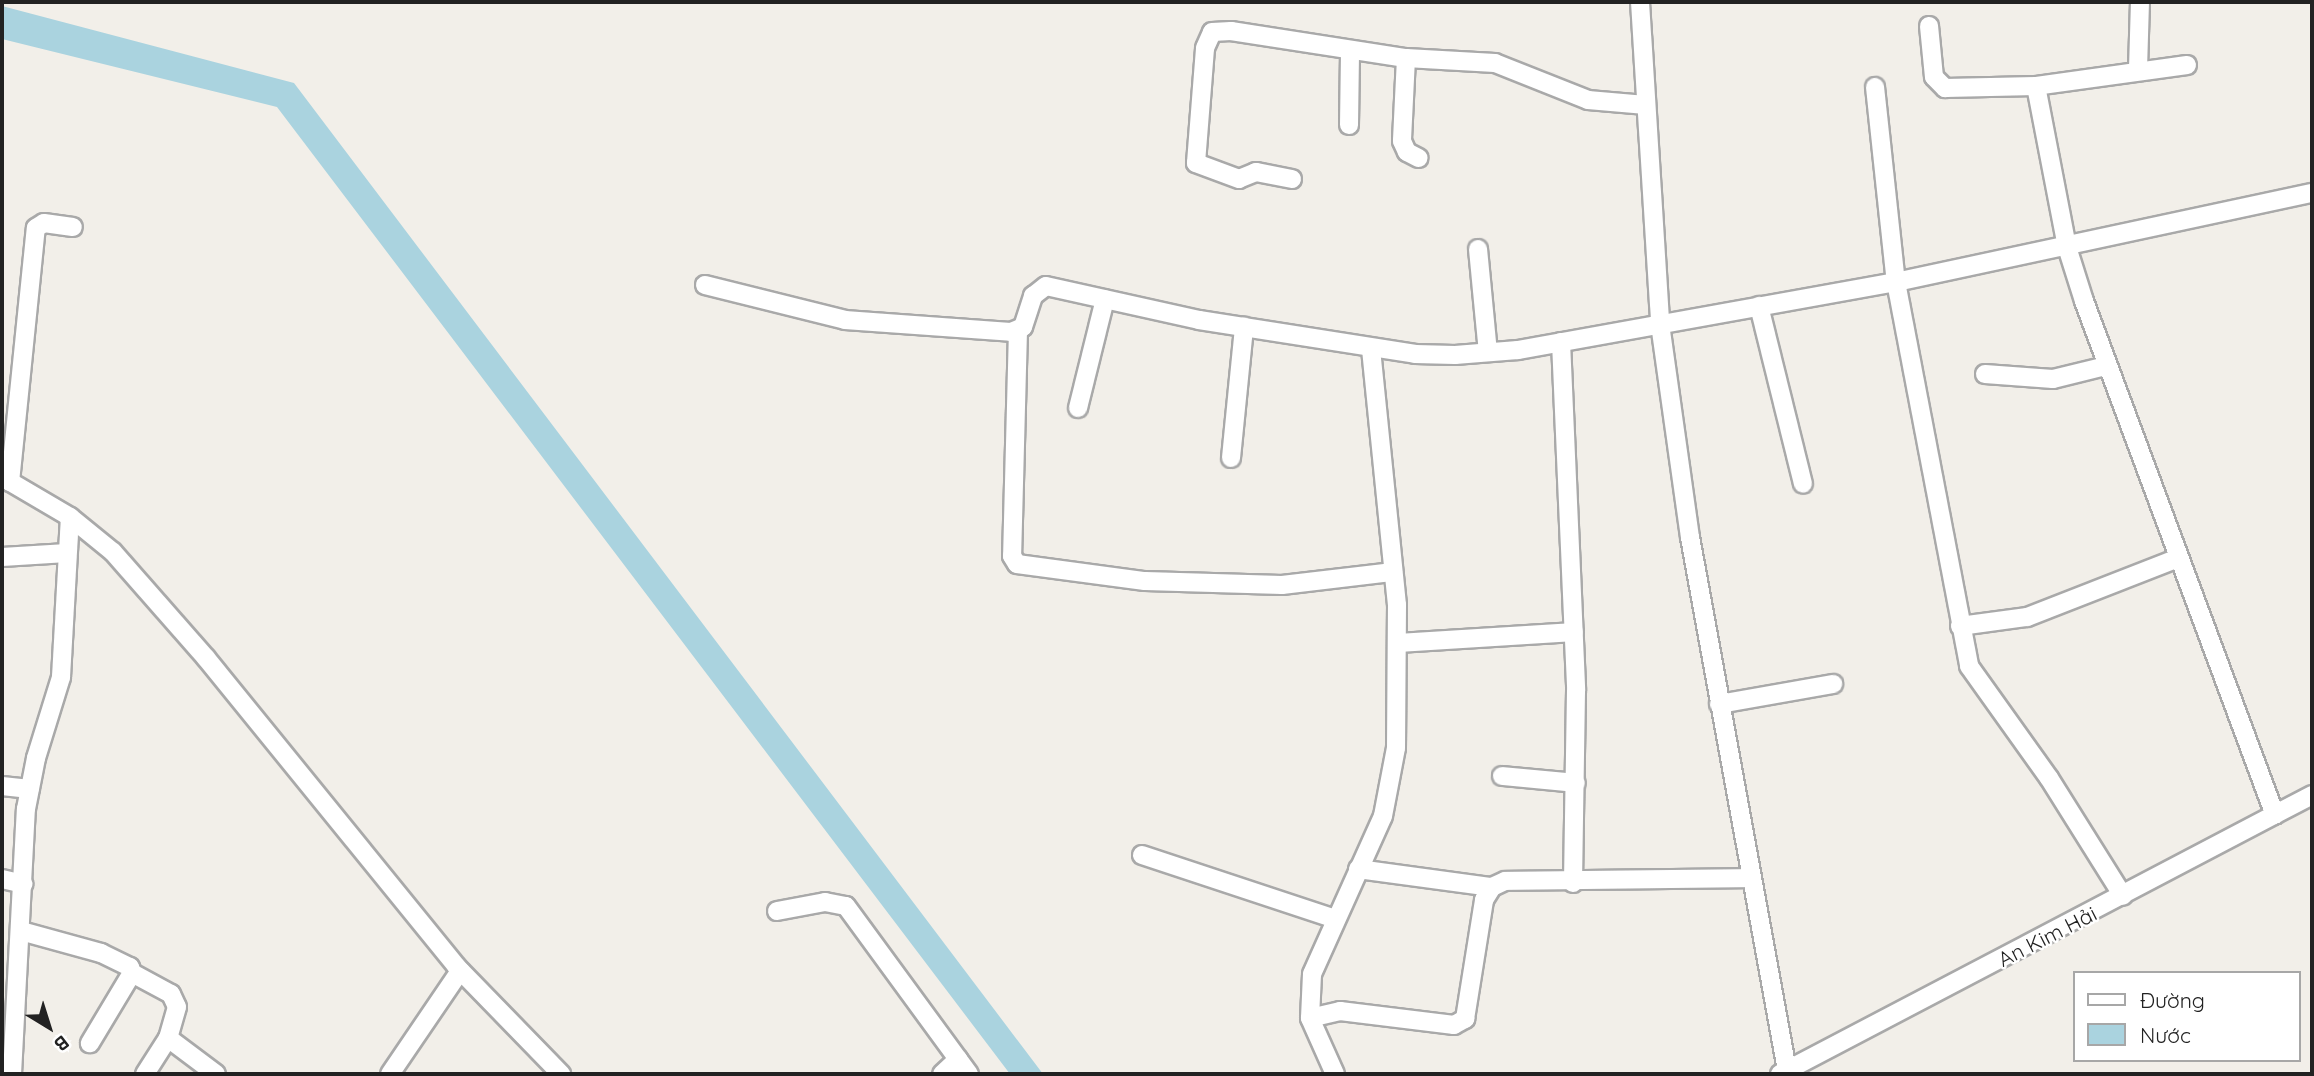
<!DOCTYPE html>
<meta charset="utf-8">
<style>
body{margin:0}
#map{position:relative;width:2314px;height:1076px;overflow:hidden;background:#f2efe9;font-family:Quicksand,sans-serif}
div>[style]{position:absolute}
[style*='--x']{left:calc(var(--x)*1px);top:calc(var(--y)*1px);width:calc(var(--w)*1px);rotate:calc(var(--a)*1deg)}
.water>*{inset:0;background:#aad3df}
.roads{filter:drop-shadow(2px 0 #a9a9a9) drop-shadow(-2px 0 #a9a9a9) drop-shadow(0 2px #a9a9a9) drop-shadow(0 -2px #a9a9a9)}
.minor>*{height:18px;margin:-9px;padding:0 9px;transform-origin:9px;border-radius:9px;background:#fff}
span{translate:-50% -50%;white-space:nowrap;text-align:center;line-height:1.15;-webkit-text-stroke:5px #fff;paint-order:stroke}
.street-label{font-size:21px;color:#222}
.frame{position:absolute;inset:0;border:4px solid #222;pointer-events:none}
.legend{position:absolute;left:2073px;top:971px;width:228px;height:91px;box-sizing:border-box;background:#fff;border:2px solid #a7a7a7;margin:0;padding:9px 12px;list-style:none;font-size:21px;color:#222}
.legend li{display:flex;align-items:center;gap:14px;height:35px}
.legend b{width:35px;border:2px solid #a7a7a7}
.north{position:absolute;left:14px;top:992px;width:70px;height:70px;-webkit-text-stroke:5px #fff;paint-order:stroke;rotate:142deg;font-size:19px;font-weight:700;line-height:28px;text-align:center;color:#222}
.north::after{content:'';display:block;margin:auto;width:24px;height:32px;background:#222;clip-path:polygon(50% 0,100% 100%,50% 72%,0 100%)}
</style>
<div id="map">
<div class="water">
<div style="clip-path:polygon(2px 6px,294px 83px,1043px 1074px,1010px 1074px,277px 107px,2px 39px)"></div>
</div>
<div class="roads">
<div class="minor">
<div style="--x:1640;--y:2;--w:323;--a:86.4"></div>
<div style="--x:1660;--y:324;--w:215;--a:82"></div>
<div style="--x:1690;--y:537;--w:542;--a:79.69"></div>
<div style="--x:1929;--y:26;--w:51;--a:84.4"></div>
<div style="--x:1934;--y:77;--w:16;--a:45"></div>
<div style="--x:1945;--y:88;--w:91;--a:-1.3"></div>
<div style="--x:1406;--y:58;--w:83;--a:92.8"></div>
<div style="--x:1402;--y:141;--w:12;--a:66"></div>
<div style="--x:1407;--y:152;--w:13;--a:27"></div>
<div style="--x:2187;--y:65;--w:152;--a:172.1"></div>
<div style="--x:2036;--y:86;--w:164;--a:79.1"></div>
<div style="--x:2067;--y:247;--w:57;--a:72.5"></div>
<div style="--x:2084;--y:301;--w:548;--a:69.62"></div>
<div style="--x:2138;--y:69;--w:67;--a:-88.3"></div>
<div style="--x:1875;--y:87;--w:196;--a:83.9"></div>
<div style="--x:1896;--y:282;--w:391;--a:79.2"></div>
<div style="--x:1969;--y:666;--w:138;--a:54.5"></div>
<div style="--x:2049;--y:778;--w:139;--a:57.9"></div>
<div style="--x:1349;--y:125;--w:74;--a:-89.2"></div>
<div style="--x:1292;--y:179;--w:37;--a:-169"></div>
<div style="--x:1256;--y:172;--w:18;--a:158"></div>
<div style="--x:1239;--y:179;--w:46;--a:-159.6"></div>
<div style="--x:1196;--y:163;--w:115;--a:-85.5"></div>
<div style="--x:1205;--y:48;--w:17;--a:-66"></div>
<div style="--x:1212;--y:32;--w:19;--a:-3"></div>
<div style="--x:1231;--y:31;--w:177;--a:8.8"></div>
<div style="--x:1406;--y:58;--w:89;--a:3.2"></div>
<div style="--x:1495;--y:63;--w:100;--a:21.7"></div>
<div style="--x:1588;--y:100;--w:58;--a:4.9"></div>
<div style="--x:1478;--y:249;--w:103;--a:84.5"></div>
<div style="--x:705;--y:285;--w:144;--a:14"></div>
<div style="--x:845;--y:320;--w:166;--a:4.1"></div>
<div style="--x:1011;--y:332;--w:13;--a:-23"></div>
<div style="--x:1023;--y:327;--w:33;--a:-72"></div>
<div style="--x:1033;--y:296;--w:16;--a:-38"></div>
<div style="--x:1046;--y:286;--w:157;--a:12.5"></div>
<div style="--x:1199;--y:320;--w:219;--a:8.9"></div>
<div style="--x:1415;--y:354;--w:40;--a:1.4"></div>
<div style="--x:1455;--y:355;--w:63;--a:-4.5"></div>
<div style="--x:1518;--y:350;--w:384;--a:-10.2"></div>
<div style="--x:1896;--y:282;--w:425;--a:-12.1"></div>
<div style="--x:1759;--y:306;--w:183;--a:76.1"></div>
<div style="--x:1018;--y:330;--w:226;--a:91.5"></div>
<div style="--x:1012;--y:556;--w:9;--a:58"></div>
<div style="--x:1017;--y:564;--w:129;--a:7.6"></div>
<div style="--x:1145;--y:581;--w:137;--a:1.7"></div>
<div style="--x:1282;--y:585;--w:112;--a:-6.7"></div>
<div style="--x:1561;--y:342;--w:349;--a:87.5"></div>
<div style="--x:1576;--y:691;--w:192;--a:90.9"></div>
<div style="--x:1985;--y:374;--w:68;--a:4.2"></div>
<div style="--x:2053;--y:379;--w:55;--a:-13.8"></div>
<div style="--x:1078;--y:408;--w:112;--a:-76.1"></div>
<div style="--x:1231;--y:458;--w:132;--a:-84.3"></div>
<div style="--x:2;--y:477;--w:79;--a:30.5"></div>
<div style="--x:70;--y:517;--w:55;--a:39.1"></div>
<div style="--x:113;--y:552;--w:141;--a:48.7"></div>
<div style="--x:206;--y:658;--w:397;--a:50.9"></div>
<div style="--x:456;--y:966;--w:151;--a:45.8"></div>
<div style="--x:10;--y:482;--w:255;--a:-84.2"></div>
<div style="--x:36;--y:228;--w:9;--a:-32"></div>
<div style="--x:44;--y:223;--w:29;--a:8"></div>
<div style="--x:2;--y:557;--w:65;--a:-3.5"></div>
<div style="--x:1960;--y:626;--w:68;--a:-7.7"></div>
<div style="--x:2027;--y:617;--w:162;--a:-21.3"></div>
<div style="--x:1399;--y:643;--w:175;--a:-3.6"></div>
<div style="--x:1719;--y:704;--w:116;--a:-10"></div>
<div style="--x:1502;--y:776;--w:74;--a:5.4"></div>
<div style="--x:2;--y:786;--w:28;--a:6"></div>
<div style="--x:1142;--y:855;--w:203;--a:18.3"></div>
<div style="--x:1358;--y:869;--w:135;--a:7.7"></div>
<div style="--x:2;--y:879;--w:22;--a:13"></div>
<div style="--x:777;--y:911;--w:49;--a:-10.6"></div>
<div style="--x:825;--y:902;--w:21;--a:11"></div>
<div style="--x:846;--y:906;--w:208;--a:53.8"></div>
<div style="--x:21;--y:931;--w:83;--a:15.4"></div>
<div style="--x:101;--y:953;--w:32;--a:26"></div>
<div style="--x:130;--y:967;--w:6;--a:72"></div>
<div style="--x:132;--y:973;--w:82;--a:121"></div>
<div style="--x:132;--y:973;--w:44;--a:28.3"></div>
<div style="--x:171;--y:994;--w:14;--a:65"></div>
<div style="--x:177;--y:1007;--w:32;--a:106"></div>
<div style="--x:168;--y:1038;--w:60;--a:36.9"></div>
<div style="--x:1310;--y:1018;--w:31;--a:-13"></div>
<div style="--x:1340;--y:1011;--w:115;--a:7"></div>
<div style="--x:1454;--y:1025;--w:13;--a:-29"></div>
<div style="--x:1465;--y:1019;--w:121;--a:-80.9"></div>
<div style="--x:1484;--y:900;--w:15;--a:-58"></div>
<div style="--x:1492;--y:887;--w:14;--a:-25"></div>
<div style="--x:1505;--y:881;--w:245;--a:-0.7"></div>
<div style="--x:12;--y:1074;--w:265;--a:-87"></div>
<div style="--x:26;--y:809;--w:52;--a:-78.9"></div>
<div style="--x:36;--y:758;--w:85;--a:-72.8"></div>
<div style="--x:61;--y:677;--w:160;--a:-86.8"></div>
<div style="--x:145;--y:1074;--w:43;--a:-57.4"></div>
<div style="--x:390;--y:1074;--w:125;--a:-55.8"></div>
<div style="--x:942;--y:1074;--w:22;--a:-43"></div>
<div style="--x:1335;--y:1074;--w:61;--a:-114.1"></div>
<div style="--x:1310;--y:1018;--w:44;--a:-87.4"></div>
<div style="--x:1312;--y:974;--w:173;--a:-65.8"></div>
<div style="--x:1383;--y:816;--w:69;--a:-79.2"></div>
<div style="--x:1396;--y:748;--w:143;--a:-89.6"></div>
<div style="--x:1397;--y:605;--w:258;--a:-95.8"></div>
<div style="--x:1780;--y:1074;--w:601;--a:-27.67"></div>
</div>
</div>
<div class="street-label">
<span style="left:2047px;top:936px;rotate:-27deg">An Kim Hải</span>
</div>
<div class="frame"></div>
<ul class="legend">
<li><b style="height:9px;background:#fff"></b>Đường</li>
<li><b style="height:19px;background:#aad3df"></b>Nước</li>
</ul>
<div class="north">B</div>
</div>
